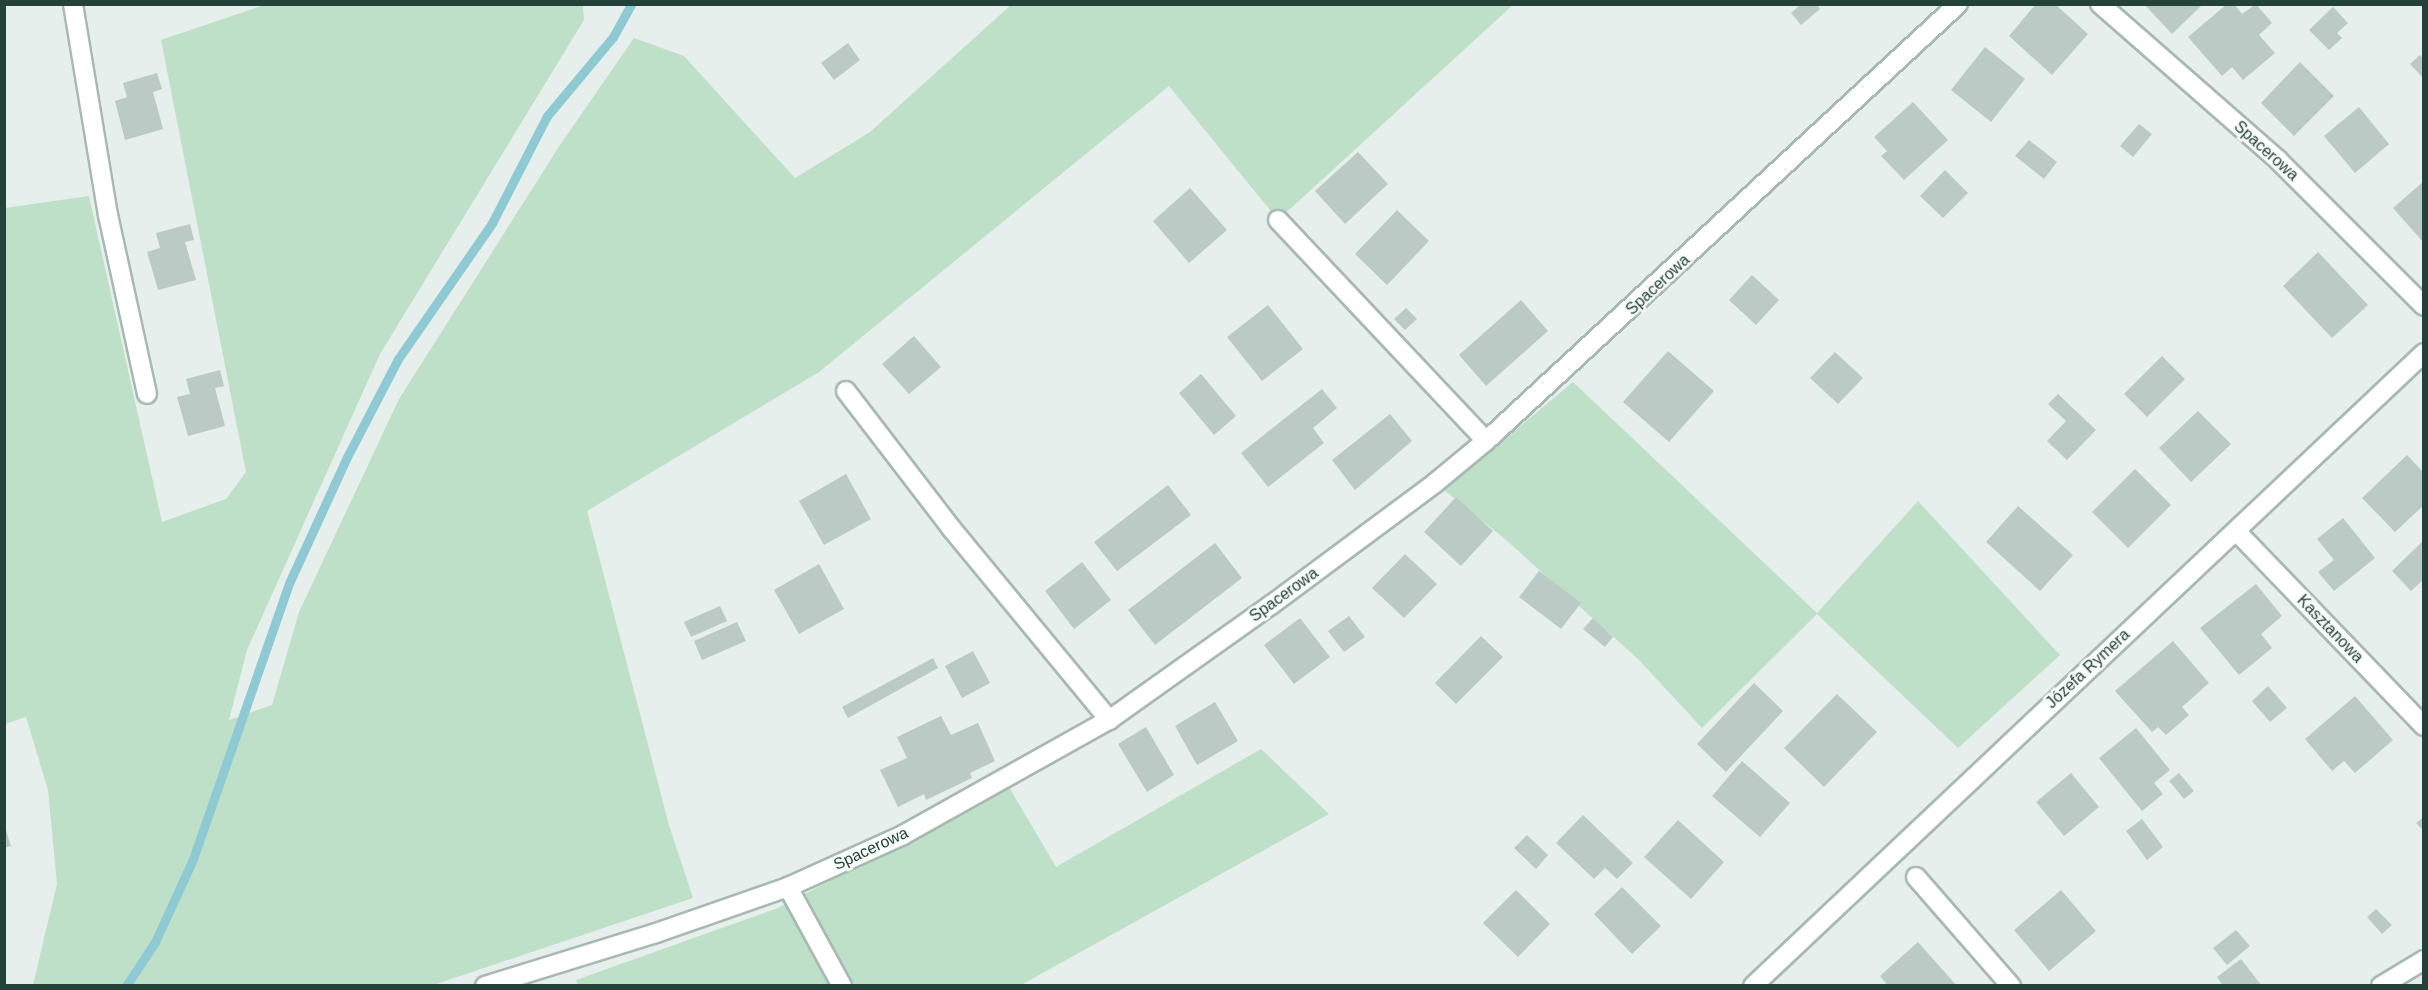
<!DOCTYPE html>
<meta charset="utf-8">
<style>
body{margin:0}
#map{position:relative;width:2428px;height:990px;overflow:hidden;background:#e6efeb;font-family:Helvetica,sans-serif}
div>[style]{position:absolute}
[style*='--x']{left:calc(var(--x)*1px);top:calc(var(--y)*1px);width:calc(var(--w)*1px);rotate:calc(var(--a)*1deg)}
.green>*{inset:0;background:#bfe0c8}
.stream>*{height:9px;margin:-4.5px;padding:0 4.5px;transform-origin:4.5px;border-radius:4.5px;background:#8ec9d4}
.building>*{inset:0;background:#bbcac4}
.roads{filter:drop-shadow(2px 0 #a8b8b2) drop-shadow(-2px 0 #a8b8b2) drop-shadow(0 2px #a8b8b2) drop-shadow(0 -2px #a8b8b2)}
.minor>*{height:18px;margin:-9px;padding:0 9px;transform-origin:9px;border-radius:9px;background:#fff}
span{translate:-50% -50%;white-space:nowrap;text-align:center;line-height:1.15;-webkit-text-stroke:5px #f7fbf9;paint-order:stroke}
.street-label{font-size:16px;color:#24423a}
.frame{position:absolute;inset:0;border:6px solid #24423a;pointer-events:none}
</style>
<div id="map">
<div class="green">
<div style="clip-path:polygon(264px 5px,583px 5px,584px 20px,380px 354px,247px 650px,229px 720px,272px 705px,299px 612px,399px 399px,560px 145px,634px 38px,684px 56px,795px 178px,870px 132px,1011px 5px,1513px 5px,1278px 220px,1169px 86px,819px 372px,587px 511px,669px 825px,693px 898px,433px 985px,33px 985px,57px 884px,48px 790px,26px 717px,5px 724px,5px 208px,89px 196px,162px 522px,226px 499px,246px 472px,161px 40px)"></div>
<div style="clip-path:polygon(1573px 382px,1817px 613px,1918px 501px,2060px 655px,1958px 748px,1817px 614px,1702px 728px,1639px 660px,1505px 539px,1444px 490px)"></div>
<div style="clip-path:polygon(1261px 749px,1329px 814px,1021px 985px,578px 986px,576px 980px,778px 908px,1009px 787px,1056px 867px)"></div>
</div>
<div class="stream">
<div style="--x:126;--y:986;--w:53;--a:-56.6"></div>
<div style="--x:155;--y:942;--w:91;--a:-65.4"></div>
<div style="--x:193;--y:859;--w:294;--a:-70.8"></div>
<div style="--x:290;--y:581;--w:136;--a:-65.3"></div>
<div style="--x:347;--y:457;--w:110;--a:-62.5"></div>
<div style="--x:398;--y:359;--w:165;--a:-55.3"></div>
<div style="--x:492;--y:223;--w:120;--a:-62.8"></div>
<div style="--x:547;--y:116;--w:103;--a:-50.1"></div>
<div style="--x:613;--y:37;--w:38;--a:-61"></div>
</div>
<div class="building">
<div style="clip-path:polygon(1801px 4px,1817px 4px,1820px 9px,1801px 25px,1791px 13px)"></div>
<div style="clip-path:polygon(2036px 4px,2055px 4px,2088px 34px,2052px 75px,2009px 36px)"></div>
<div style="clip-path:polygon(2144px 4px,2203px 4px,2172px 34px)"></div>
<div style="clip-path:polygon(2227px 4px,2234px 4px,2242px 14px,2256px 4px,2272px 23px,2259px 35px,2275px 53px,2243px 80px,2232px 67px,2222px 76px,2188px 37px)"></div>
<div style="clip-path:polygon(2333px 7px,2348px 23px,2337px 33px,2342px 38px,2329px 50px,2309px 30px)"></div>
<div style="clip-path:polygon(848px 43px,860px 60px,834px 80px,821px 63px)"></div>
<div style="clip-path:polygon(1985px 47px,2025px 79px,1991px 122px,1951px 90px)"></div>
<div style="clip-path:polygon(2420px 55px,2424px 59px,2424px 79px,2410px 64px)"></div>
<div style="clip-path:polygon(2300px 62px,2334px 96px,2294px 136px,2261px 103px)"></div>
<div style="clip-path:polygon(157px 73px,162px 89px,153px 92px,163px 129px,125px 140px,115px 101px,127px 97px,123px 83px)"></div>
<div style="clip-path:polygon(1913px 102px,1948px 140px,1904px 180px,1881px 156px,1887px 151px,1874px 137px)"></div>
<div style="clip-path:polygon(2359px 107px,2389px 144px,2355px 173px,2324px 136px)"></div>
<div style="clip-path:polygon(2139px 124px,2152px 134px,2133px 157px,2120px 146px)"></div>
<div style="clip-path:polygon(2029px 140px,2057px 162px,2044px 179px,2015px 156px)"></div>
<div style="clip-path:polygon(1358px 152px,1388px 184px,1345px 224px,1315px 191px)"></div>
<div style="clip-path:polygon(1945px 170px,1968px 193px,1943px 218px,1920px 196px)"></div>
<div style="clip-path:polygon(2424px 181px,2424px 243px,2393px 208px)"></div>
<div style="clip-path:polygon(1190px 188px,1227px 230px,1189px 263px,1153px 221px)"></div>
<div style="clip-path:polygon(1397px 210px,1429px 241px,1387px 285px,1355px 254px)"></div>
<div style="clip-path:polygon(190px 224px,194px 240px,185px 242px,196px 280px,158px 290px,147px 252px,160px 248px,156px 233px)"></div>
<div style="clip-path:polygon(2318px 252px,2368px 305px,2332px 338px,2283px 286px)"></div>
<div style="clip-path:polygon(1752px 275px,1779px 300px,1756px 325px,1729px 300px)"></div>
<div style="clip-path:polygon(1521px 300px,1548px 331px,1486px 386px,1459px 355px)"></div>
<div style="clip-path:polygon(1268px 305px,1303px 349px,1262px 381px,1227px 337px)"></div>
<div style="clip-path:polygon(1406px 308px,1417px 319px,1405px 330px,1394px 319px)"></div>
<div style="clip-path:polygon(914px 336px,941px 367px,909px 394px,882px 364px)"></div>
<div style="clip-path:polygon(1668px 351px,1714px 391px,1669px 442px,1623px 402px)"></div>
<div style="clip-path:polygon(1835px 352px,1863px 378px,1838px 404px,1810px 378px)"></div>
<div style="clip-path:polygon(2162px 356px,2185px 379px,2147px 417px,2124px 394px)"></div>
<div style="clip-path:polygon(220px 370px,224px 386px,215px 388px,225px 426px,188px 436px,177px 397px,190px 394px,186px 379px)"></div>
<div style="clip-path:polygon(1201px 374px,1236px 416px,1214px 435px,1179px 393px)"></div>
<div style="clip-path:polygon(1322px 389px,1337px 408px,1313px 428px,1324px 443px,1268px 487px,1241px 453px)"></div>
<div style="clip-path:polygon(2058px 394px,2096px 430px,2067px 460px,2047px 441px,2066px 421px,2048px 404px)"></div>
<div style="clip-path:polygon(2198px 411px,2231px 444px,2191px 482px,2159px 448px)"></div>
<div style="clip-path:polygon(1390px 414px,1412px 441px,1355px 490px,1332px 460px)"></div>
<div style="clip-path:polygon(2407px 455px,2424px 473px,2424px 505px,2395px 532px,2362px 498px)"></div>
<div style="clip-path:polygon(2135px 469px,2171px 505px,2128px 548px,2092px 512px)"></div>
<div style="clip-path:polygon(846px 474px,871px 519px,824px 545px,799px 501px)"></div>
<div style="clip-path:polygon(1168px 485px,1191px 515px,1117px 571px,1094px 542px)"></div>
<div style="clip-path:polygon(1456px 497px,1493px 531px,1461px 566px,1424px 532px)"></div>
<div style="clip-path:polygon(2018px 506px,2073px 555px,2040px 591px,1986px 542px)"></div>
<div style="clip-path:polygon(2343px 518px,2375px 558px,2334px 591px,2318px 572px,2334px 560px,2317px 539px)"></div>
<div style="clip-path:polygon(2424px 540px,2424px 579px,2411px 591px,2392px 571px)"></div>
<div style="clip-path:polygon(1215px 543px,1242px 578px,1155px 645px,1128px 610px)"></div>
<div style="clip-path:polygon(1405px 554px,1437px 584px,1404px 618px,1372px 588px)"></div>
<div style="clip-path:polygon(1082px 562px,1111px 600px,1074px 629px,1045px 591px)"></div>
<div style="clip-path:polygon(819px 564px,844px 609px,799px 634px,774px 590px)"></div>
<div style="clip-path:polygon(1539px 571px,1581px 603px,1561px 629px,1519px 597px)"></div>
<div style="clip-path:polygon(2256px 584px,2282px 616px,2261px 634px,2272px 648px,2239px 675px,2200px 628px)"></div>
<div style="clip-path:polygon(720px 606px,727px 621px,691px 637px,684px 622px)"></div>
<div style="clip-path:polygon(1349px 616px,1365px 637px,1344px 652px,1328px 631px)"></div>
<div style="clip-path:polygon(1300px 618px,1330px 657px,1294px 684px,1264px 645px)"></div>
<div style="clip-path:polygon(1593px 618px,1613px 637px,1605px 647px,1583px 629px)"></div>
<div style="clip-path:polygon(737px 622px,746px 641px,702px 660px,694px 641px)"></div>
<div style="clip-path:polygon(1481px 636px,1503px 657px,1456px 704px,1435px 683px)"></div>
<div style="clip-path:polygon(2173px 641px,2209px 683px,2182px 707px,2189px 715px,2166px 735px,2158px 727px,2152px 732px,2115px 691px)"></div>
<div style="clip-path:polygon(973px 651px,990px 683px,962px 698px,945px 666px)"></div>
<div style="clip-path:polygon(933px 658px,938px 668px,848px 718px,842px 707px)"></div>
<div style="clip-path:polygon(1754px 683px,1783px 711px,1726px 772px,1697px 744px)"></div>
<div style="clip-path:polygon(2268px 686px,2287px 708px,2270px 722px,2252px 701px)"></div>
<div style="clip-path:polygon(1837px 694px,1877px 732px,1824px 787px,1784px 748px)"></div>
<div style="clip-path:polygon(2355px 696px,2393px 740px,2355px 773px,2344px 761px,2332px 771px,2305px 739px)"></div>
<div style="clip-path:polygon(1215px 702px,1238px 741px,1197px 765px,1175px 726px)"></div>
<div style="clip-path:polygon(941px 716px,951px 735px,978px 723px,995px 761px,970px 773px,972px 778px,926px 800px,924px 794px,898px 807px,880px 770px,907px 758px,897px 737px)"></div>
<div style="clip-path:polygon(1146px 727px,1174px 775px,1147px 792px,1118px 744px)"></div>
<div style="clip-path:polygon(2136px 728px,2170px 770px,2154px 783px,2163px 794px,2142px 811px,2099px 758px)"></div>
<div style="clip-path:polygon(1742px 761px,1790px 803px,1760px 837px,1712px 796px)"></div>
<div style="clip-path:polygon(2071px 773px,2099px 807px,2064px 836px,2036px 802px)"></div>
<div style="clip-path:polygon(2179px 773px,2194px 791px,2184px 799px,2169px 781px)"></div>
<div style="clip-path:polygon(1583px 815px,1633px 863px,1617px 879px,1605px 868px,1594px 879px,1556px 843px)"></div>
<div style="clip-path:polygon(2424px 817px,2424px 831px,2416px 823px)"></div>
<div style="clip-path:polygon(2142px 819px,2163px 847px,2147px 860px,2126px 831px)"></div>
<div style="clip-path:polygon(1678px 820px,1724px 862px,1691px 899px,1644px 857px)"></div>
<div style="clip-path:polygon(4px 824px,11px 846px,4px 848px)"></div>
<div style="clip-path:polygon(1527px 835px,1548px 855px,1536px 869px,1514px 848px)"></div>
<div style="clip-path:polygon(1622px 887px,1661px 926px,1632px 954px,1594px 914px)"></div>
<div style="clip-path:polygon(1516px 890px,1550px 924px,1518px 957px,1483px 923px)"></div>
<div style="clip-path:polygon(2061px 890px,2096px 931px,2049px 971px,2014px 930px)"></div>
<div style="clip-path:polygon(2376px 909px,2392px 925px,2382px 934px,2367px 917px)"></div>
<div style="clip-path:polygon(2236px 930px,2250px 946px,2227px 965px,2213px 948px)"></div>
<div style="clip-path:polygon(1918px 942px,1957px 986px,1888px 986px,1880px 976px)"></div>
<div style="clip-path:polygon(2241px 959px,2262px 986px,2223px 986px,2217px 977px)"></div>
</div>
<div class="roads">
<div class="minor">
<div style="--x:73;--y:4;--w:214;--a:80.6"></div>
<div style="--x:108;--y:215;--w:183;--a:77.7"></div>
<div style="--x:2100;--y:4;--w:237;--a:41.2"></div>
<div style="--x:2278;--y:160;--w:206;--a:45"></div>
<div style="--x:1278;--y:220;--w:303;--a:46.7"></div>
<div style="--x:846;--y:391;--w:173;--a:52.5"></div>
<div style="--x:951;--y:528;--w:249;--a:50.5"></div>
<div style="--x:2237;--y:532;--w:269;--a:46.1"></div>
<div style="--x:1916;--y:877;--w:145;--a:48.9"></div>
<div style="--x:788;--y:887;--w:113;--a:61.4"></div>
<div style="--x:485;--y:986;--w:179;--a:-17.2"></div>
<div style="--x:656;--y:933;--w:140;--a:-19.2"></div>
<div style="--x:788;--y:887;--w:126;--a:-24.3"></div>
<div style="--x:903;--y:835;--w:236;--a:-29.2"></div>
<div style="--x:1109;--y:720;--w:199;--a:-35.4"></div>
<div style="--x:1271;--y:605;--w:204;--a:-36.6"></div>
<div style="--x:1435;--y:483;--w:66;--a:-39.5"></div>
<div style="--x:1486;--y:441;--w:643;--a:-42.79"></div>
<div style="--x:1753;--y:986;--w:922;--a:-43.33"></div>
<div style="--x:2381;--y:986;--w:50;--a:-31.2"></div>
</div>
</div>
<div class="street-label">
<span style="left:2266px;top:151px;rotate:42deg">Spacerowa</span>
<span style="left:1658px;top:285px;rotate:-43deg">Spacerowa</span>
<span style="left:1284px;top:595px;rotate:-36deg">Spacerowa</span>
<span style="left:2330px;top:629px;rotate:46deg">Kasztanowa</span>
<span style="left:2088px;top:669px;rotate:-43deg">Józefa Rymera</span>
<span style="left:871px;top:849px;rotate:-25deg">Spacerowa</span>
</div>
<div class="frame"></div>
</div>
